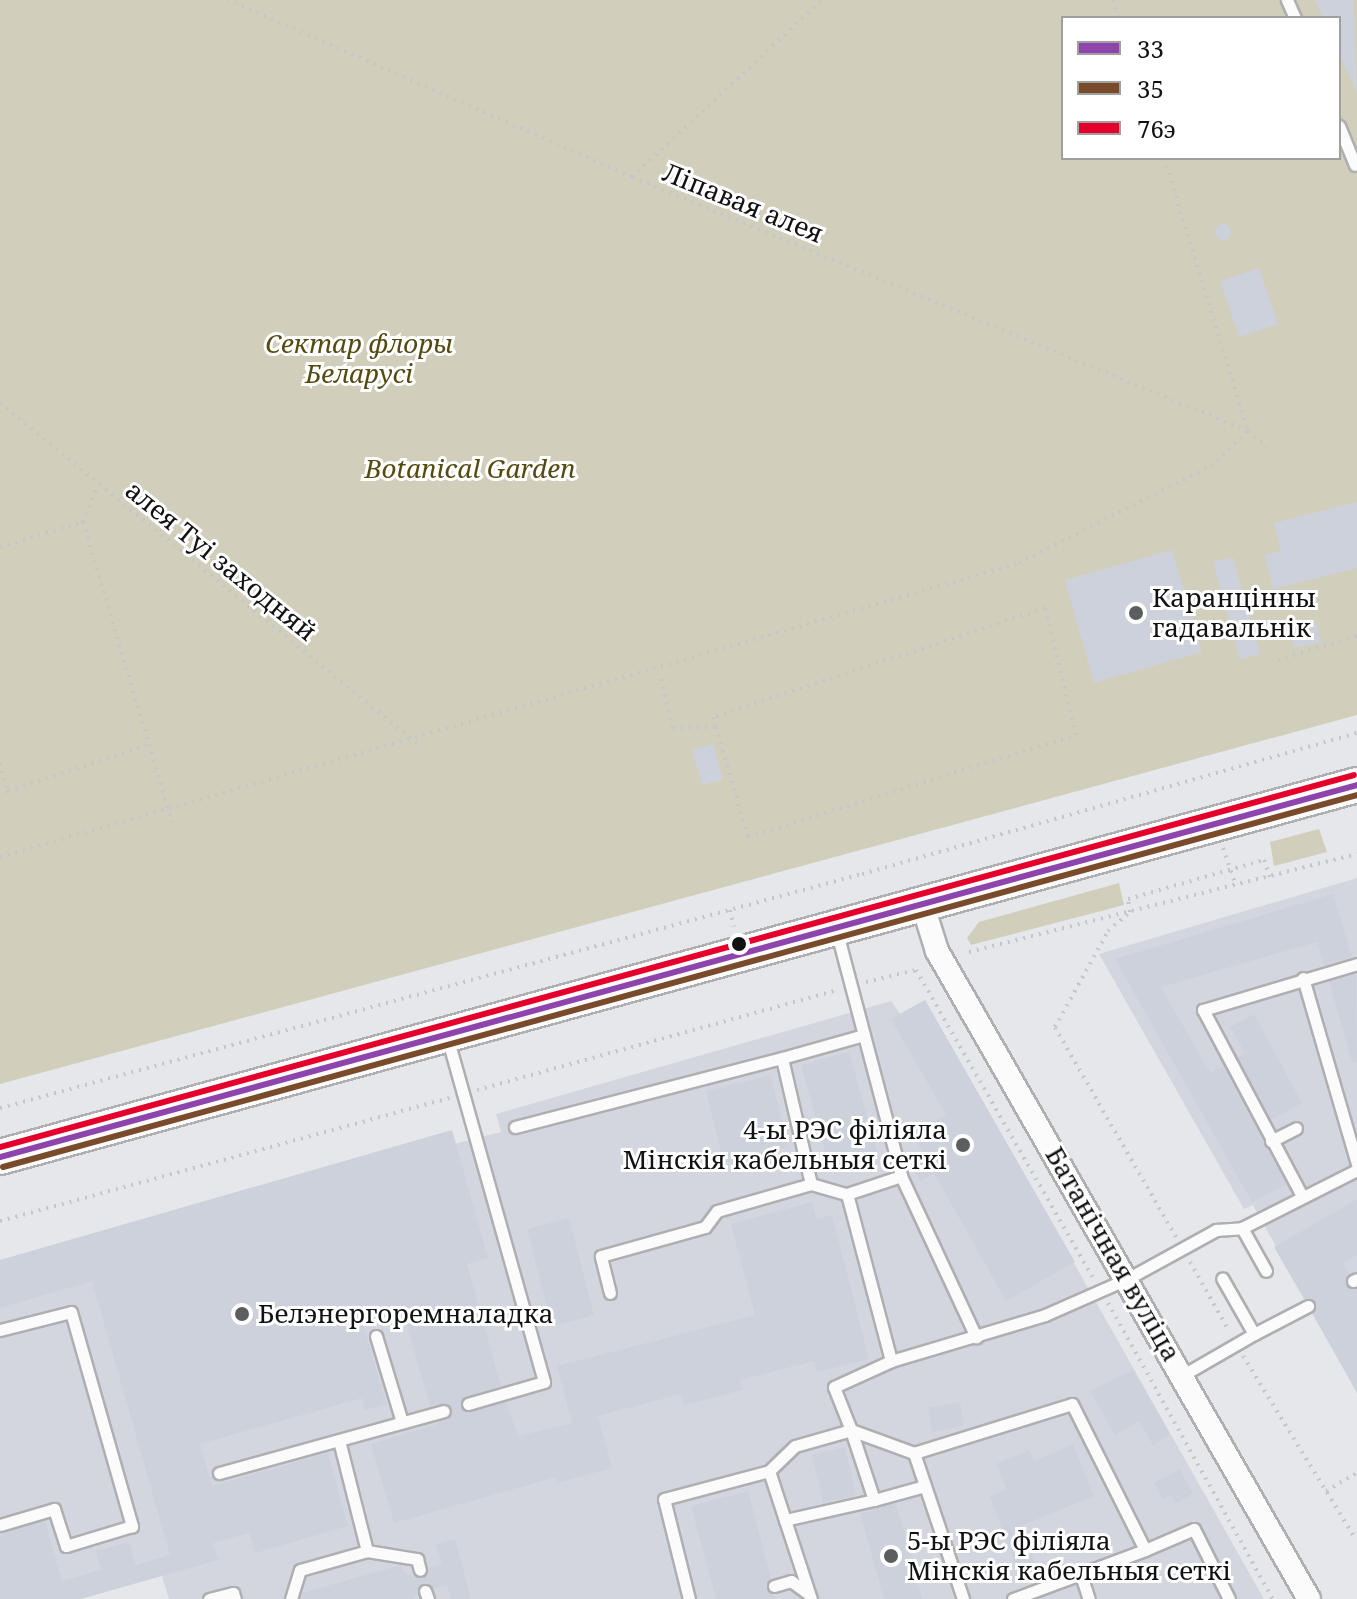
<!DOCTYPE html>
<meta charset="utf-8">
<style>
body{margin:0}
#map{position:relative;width:1357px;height:1599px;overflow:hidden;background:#e6e7ea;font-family:"Noto Serif",serif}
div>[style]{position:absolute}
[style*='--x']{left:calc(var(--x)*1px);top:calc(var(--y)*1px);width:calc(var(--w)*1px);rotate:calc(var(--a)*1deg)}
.built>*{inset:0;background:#d3d6de}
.green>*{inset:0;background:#d1cebc}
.building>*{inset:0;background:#cdd1db}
.round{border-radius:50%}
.path>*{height:4px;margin-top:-2px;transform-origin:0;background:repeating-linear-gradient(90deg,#c5c6c7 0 2px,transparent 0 8px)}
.roads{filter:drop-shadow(2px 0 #afafb2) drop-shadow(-2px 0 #afafb2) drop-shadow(0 2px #afafb2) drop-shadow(0 -2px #afafb2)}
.service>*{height:11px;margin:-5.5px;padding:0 5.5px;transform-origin:5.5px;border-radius:5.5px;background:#fbfbfc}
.minor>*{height:22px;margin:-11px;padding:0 11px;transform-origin:11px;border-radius:11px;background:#fbfbfc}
.primary>*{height:34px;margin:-17px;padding:0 17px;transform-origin:17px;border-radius:17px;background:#fbfbfc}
.bus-1>*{height:6px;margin:-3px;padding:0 3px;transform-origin:3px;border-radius:3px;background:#8e44ad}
.bus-2>*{height:6px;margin:-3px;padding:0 3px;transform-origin:3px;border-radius:3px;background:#7a4b2a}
.bus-3>*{height:6px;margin:-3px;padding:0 3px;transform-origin:3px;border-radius:3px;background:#e4002b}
.dots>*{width:22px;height:22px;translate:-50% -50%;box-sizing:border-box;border:4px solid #fff;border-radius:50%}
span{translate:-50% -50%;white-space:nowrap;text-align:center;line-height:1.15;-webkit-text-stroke:6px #fff;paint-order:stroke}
.street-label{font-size:26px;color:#111214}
.park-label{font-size:26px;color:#554b12;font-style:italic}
.poi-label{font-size:26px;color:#111214}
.left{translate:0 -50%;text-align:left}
.right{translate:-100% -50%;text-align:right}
.legend{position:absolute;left:1061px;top:16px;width:280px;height:144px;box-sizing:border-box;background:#fff;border:2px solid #a0a0a1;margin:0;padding:10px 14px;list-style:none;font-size:24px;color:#111214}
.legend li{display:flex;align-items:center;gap:16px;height:40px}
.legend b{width:40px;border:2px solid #a0a0a1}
</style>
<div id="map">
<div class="built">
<div style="clip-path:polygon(1357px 878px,1357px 1390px,1356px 1390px,1253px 1205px,1244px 1209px,1099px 954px)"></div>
<div style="clip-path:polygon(925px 1000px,1264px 1599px,169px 1599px,162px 1576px,0 1599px,0 1260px,501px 1132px,496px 1114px,891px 1001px,900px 1014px)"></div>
</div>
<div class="green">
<div style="clip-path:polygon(evenodd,0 0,1357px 0,1357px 715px,0 1084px,0 0,1063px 18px,1339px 18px,1339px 158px,1063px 158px,1063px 18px)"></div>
<div style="clip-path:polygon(1319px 829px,1327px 852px,1274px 866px,1270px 842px)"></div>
<div style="clip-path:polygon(1119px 883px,1124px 905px,971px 945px,967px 938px,979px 922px)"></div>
</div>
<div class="building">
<div style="clip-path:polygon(1315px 0,1353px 0,1357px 93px,1339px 53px,1339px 18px,1323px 18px)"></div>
<div class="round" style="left:1215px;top:224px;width:16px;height:16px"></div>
<div style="clip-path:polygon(1259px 268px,1278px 324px,1239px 337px,1220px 281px)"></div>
<div style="clip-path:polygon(1357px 502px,1357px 568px,1273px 589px,1265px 555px,1281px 551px,1274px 523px)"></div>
<div style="clip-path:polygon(1172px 550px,1202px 652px,1094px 683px,1065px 580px)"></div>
<div style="clip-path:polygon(1233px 557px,1260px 654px,1240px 660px,1213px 562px)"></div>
<div style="clip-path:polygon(1316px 622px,1321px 642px,1294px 648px,1290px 628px)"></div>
<div style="clip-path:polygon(713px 744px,723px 779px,702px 785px,692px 750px)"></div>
<div style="clip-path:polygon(1333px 894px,1352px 957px,1324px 965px,1317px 942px,1161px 987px,1210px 1073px,1223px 1066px,1286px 1184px,1252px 1202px,1115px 959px)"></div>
<div style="clip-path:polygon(1356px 973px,1357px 1062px,1352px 1062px,1329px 981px)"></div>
<div style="clip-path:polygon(925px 1000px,1075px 1262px,1006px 1301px,934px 1173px,921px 1181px,911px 1164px,925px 1156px,912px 1134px,946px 1115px,891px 1019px)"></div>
<div style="clip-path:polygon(1254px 1014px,1302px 1103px,1271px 1120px,1238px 1057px,1245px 1053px,1230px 1027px)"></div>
<div style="clip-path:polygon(849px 1052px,879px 1158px,831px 1172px,801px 1065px)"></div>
<div style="clip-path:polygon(771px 1075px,788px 1147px,724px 1163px,706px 1091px)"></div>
<div style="clip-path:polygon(452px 1130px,488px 1258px,467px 1264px,501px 1386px,462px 1398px,463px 1411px,506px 1402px,518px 1436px,572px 1423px,557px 1366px,755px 1315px,731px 1224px,812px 1202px,817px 1219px,832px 1215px,869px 1359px,817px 1372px,814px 1361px,740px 1380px,742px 1390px,684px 1405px,681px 1394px,598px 1416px,612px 1468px,557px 1483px,556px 1477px,394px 1523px,371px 1444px,435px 1425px,452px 1412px,447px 1403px,430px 1406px,402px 1308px,362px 1320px,386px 1404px,365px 1410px,362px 1398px,200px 1444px,212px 1486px,328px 1453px,348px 1526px,255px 1553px,249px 1533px,213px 1543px,218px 1560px,81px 1599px,0 1599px,0 1533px,45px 1521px,62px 1581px,101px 1570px,96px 1551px,129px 1542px,136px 1565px,170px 1555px,92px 1281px,0 1308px,0 1260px)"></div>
<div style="clip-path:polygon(1357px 1199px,1357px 1255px,1343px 1263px,1349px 1274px,1346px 1285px,1357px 1288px,1357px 1393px,1312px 1313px,1315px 1301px,1304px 1299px,1274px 1247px)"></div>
<div style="clip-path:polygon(569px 1218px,594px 1315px,552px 1326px,527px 1229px)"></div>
<div style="clip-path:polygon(1133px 1370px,1170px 1434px,1153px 1445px,1139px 1421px,1115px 1435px,1090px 1391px)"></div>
<div style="clip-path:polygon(960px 1402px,964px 1426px,932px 1432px,928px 1408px)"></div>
<div style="clip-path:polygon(1073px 1444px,1094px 1496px,1021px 1526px,1039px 1574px,1021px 1580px,990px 1496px,1007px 1489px,996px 1464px,1029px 1450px,1034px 1461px)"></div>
<div style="clip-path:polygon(845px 1447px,856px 1495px,823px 1503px,812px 1455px)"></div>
<div style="clip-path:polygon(1180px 1469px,1193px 1494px,1175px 1504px,1171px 1495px,1163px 1499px,1154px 1483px)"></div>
<div style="clip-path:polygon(748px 1491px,771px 1578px,766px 1588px,777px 1599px,716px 1599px,691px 1506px)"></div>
<div style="clip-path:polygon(896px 1503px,922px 1599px,884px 1599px,860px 1513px)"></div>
<div style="clip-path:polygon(455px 1539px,471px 1599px,451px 1599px,447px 1585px,433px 1589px,426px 1583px,413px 1599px,300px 1599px,302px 1593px,401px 1565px,405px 1574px,423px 1578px,428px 1568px,442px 1564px,436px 1544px)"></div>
</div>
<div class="path">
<div style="--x:1113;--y:0;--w:19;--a:72"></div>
<div style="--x:1164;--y:158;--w:286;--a:72.9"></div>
<div style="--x:1248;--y:431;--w:25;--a:40"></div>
<div style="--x:632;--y:177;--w:260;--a:-43"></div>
<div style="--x:0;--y:403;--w:542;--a:39.24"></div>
<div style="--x:83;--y:522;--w:40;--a:-68"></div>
<div style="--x:0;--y:547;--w:87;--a:-16.8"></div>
<div style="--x:83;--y:522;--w:313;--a:73.5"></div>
<div style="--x:1278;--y:660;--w:83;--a:-16.9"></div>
<div style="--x:661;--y:679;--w:50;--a:76.2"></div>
<div style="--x:673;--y:728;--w:43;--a:-1.3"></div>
<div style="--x:716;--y:727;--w:115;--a:73.8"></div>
<div style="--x:748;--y:837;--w:343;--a:-17.3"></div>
<div style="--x:1076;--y:735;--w:131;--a:-103.7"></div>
<div style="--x:1045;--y:608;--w:349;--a:161.8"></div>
<div style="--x:713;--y:717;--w:10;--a:73"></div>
<div style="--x:0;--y:763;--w:29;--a:74"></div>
<div style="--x:8;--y:791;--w:8;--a:166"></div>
<div style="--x:8;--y:791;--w:150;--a:-18.3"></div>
<div style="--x:1223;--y:848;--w:39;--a:71"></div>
<div style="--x:0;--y:857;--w:1061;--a:-16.09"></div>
<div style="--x:1019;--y:563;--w:215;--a:-26.8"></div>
<div style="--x:1211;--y:466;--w:51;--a:-43.4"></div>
<div style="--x:1248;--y:431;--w:666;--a:-157.59"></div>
<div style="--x:632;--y:177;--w:441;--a:-156.3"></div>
<div style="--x:730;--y:910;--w:17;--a:77"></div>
<div style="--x:969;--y:952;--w:400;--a:-14.2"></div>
<div style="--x:866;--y:982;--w:51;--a:-13.5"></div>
<div style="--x:916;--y:970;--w:355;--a:60.1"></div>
<div style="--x:477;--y:1090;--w:375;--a:-15.5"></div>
<div style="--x:0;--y:1108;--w:893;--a:-15.19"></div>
<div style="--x:862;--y:874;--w:515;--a:-15.9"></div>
<div style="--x:0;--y:1221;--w:466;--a:-15.3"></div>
<div style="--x:1176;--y:1237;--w:242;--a:-120"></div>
<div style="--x:1055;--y:1027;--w:110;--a:-61.1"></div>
<div style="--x:1108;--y:931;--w:29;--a:-41"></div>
<div style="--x:1130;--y:912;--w:13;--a:-99"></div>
<div style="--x:1128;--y:899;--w:141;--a:-16"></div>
<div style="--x:1264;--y:860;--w:18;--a:71"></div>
<div style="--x:1190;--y:1262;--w:79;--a:60.5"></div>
<div style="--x:1108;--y:1303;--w:339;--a:60.9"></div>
<div style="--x:1243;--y:1356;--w:210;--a:58.4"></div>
<div style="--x:1326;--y:1491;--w:36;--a:-30"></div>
</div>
<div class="roads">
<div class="service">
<div style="--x:1287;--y:0;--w:20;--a:66"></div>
<div style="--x:1339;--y:126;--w:42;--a:67.7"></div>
<div style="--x:837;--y:933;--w:251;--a:75.2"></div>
<div style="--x:1303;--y:978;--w:194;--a:73.8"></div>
<div style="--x:448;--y:1040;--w:355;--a:74.3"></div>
<div style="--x:544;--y:1382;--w:79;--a:163.9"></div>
<div style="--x:515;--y:1127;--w:276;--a:-14.5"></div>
<div style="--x:1271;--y:1141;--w:28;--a:-27"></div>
<div style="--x:811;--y:1184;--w:129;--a:-103"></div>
<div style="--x:782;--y:1058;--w:85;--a:-15.7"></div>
<div style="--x:847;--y:1194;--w:173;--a:75.2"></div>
<div style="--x:891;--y:1361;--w:161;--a:-16.6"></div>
<div style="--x:1045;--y:1315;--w:90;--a:-23.7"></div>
<div style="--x:1127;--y:1279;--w:102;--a:-28.8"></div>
<div style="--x:1216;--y:1230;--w:26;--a:-4"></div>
<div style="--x:1242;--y:1228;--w:49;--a:60.8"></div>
<div style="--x:1302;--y:1196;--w:211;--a:-118"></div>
<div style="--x:1203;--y:1010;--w:161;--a:-16.6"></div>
<div style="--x:1242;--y:1228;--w:129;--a:-26.8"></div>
<div style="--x:1353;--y:1281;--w:4;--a:-27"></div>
<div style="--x:610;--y:1293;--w:38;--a:-104"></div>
<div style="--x:601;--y:1256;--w:108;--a:-15.6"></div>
<div style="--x:705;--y:1227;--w:20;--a:-53"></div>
<div style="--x:717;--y:1211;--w:98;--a:-16"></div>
<div style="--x:811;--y:1184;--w:37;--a:16"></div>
<div style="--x:847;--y:1194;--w:57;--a:-18.4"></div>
<div style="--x:901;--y:1176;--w:178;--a:65"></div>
<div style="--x:0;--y:1330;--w:73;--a:-14.2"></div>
<div style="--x:71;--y:1312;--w:223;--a:74.1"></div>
<div style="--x:132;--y:1526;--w:69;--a:163.1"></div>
<div style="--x:66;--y:1546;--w:39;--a:-108"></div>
<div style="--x:54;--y:1509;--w:56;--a:163.5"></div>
<div style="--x:1254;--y:1334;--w:61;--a:-27.4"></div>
<div style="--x:376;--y:1336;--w:90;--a:73.2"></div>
<div style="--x:1183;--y:1375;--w:82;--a:-30"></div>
<div style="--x:1254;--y:1334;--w:64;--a:-119.7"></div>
<div style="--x:851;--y:1430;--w:67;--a:20.1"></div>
<div style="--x:914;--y:1453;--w:165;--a:-17.2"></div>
<div style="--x:1072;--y:1404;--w:163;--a:63.4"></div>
<div style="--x:1145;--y:1550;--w:141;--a:159.6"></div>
<div style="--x:914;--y:1453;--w:154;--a:71.4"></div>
<div style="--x:769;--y:1471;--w:52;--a:71.9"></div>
<div style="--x:785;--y:1520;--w:91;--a:-12.7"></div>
<div style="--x:874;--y:1500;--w:74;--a:-108.2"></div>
<div style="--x:219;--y:1473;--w:233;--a:-15.4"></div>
<div style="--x:874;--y:1500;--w:53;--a:-15.4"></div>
<div style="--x:785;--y:1520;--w:83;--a:71.8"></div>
<div style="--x:1145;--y:1550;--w:53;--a:-23.2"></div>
<div style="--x:1194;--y:1529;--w:78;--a:63.4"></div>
<div style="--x:367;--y:1551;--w:51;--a:9.1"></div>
<div style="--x:417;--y:1559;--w:11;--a:75"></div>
<div style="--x:1081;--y:1575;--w:25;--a:72"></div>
<div style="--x:774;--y:1586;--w:18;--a:-16"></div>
<div style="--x:791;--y:1581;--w:22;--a:36"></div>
<div style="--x:425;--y:1591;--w:9;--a:69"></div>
<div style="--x:209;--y:1599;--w:25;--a:-14"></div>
<div style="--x:233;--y:1593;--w:6;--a:72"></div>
<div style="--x:291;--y:1599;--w:30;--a:-73"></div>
<div style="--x:300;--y:1570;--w:70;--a:-15.8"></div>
<div style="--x:367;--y:1551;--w:114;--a:-104.2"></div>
<div style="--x:689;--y:1599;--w:103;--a:-104"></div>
<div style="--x:664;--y:1499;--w:109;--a:-14.9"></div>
<div style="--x:769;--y:1471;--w:36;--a:-44"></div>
<div style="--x:795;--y:1446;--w:58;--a:-15.9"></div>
<div style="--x:851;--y:1430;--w:46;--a:-111.6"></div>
<div style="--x:834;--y:1387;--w:63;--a:-24.5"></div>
</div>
<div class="minor">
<div style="--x:923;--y:906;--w:47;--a:72.7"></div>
<div style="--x:937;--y:951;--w:747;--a:60.14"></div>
</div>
<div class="primary">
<div style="--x:0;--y:1157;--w:1407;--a:-15.33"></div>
</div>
</div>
<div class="bus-1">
<div style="--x:0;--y:1157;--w:1407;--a:-15.33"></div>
</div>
<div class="bus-2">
<div style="--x:3;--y:1167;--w:1404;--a:-15.36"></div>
</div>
<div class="bus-3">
<div style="--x:0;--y:1147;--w:1404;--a:-15.36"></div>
</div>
<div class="dots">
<div style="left:1136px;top:613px;background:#5c5d5f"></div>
<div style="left:739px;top:944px;background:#111214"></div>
<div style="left:963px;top:1145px;background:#5c5d5f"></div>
<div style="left:242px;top:1314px;background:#5c5d5f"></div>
<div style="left:891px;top:1556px;background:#5c5d5f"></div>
</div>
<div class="street-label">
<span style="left:743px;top:203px;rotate:22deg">Ліпавая алея</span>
<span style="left:221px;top:561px;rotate:39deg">алея Туі заходняй</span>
<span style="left:1113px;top:1254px;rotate:60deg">Батанічная вуліца</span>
</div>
<div class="park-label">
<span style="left:359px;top:359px">Сектар флоры<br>Беларусі</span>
<span style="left:470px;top:469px">Botanical Garden</span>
</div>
<div class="poi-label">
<span class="left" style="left:1152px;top:613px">Каранцінны<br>гадавальнік</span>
<span class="right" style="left:947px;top:1145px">4-ы РЭС філіяла<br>Мінскія кабельныя сеткі</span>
<span class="left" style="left:258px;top:1314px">Белэнергоремналадка</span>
<span class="left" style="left:907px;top:1556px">5-ы РЭС філіяла<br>Мінскія кабельныя сеткі</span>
</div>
<ul class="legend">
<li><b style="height:10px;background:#8e44ad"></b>33</li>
<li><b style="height:10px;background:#7a4b2a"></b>35</li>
<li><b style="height:10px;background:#e4002b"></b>76э</li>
</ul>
</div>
